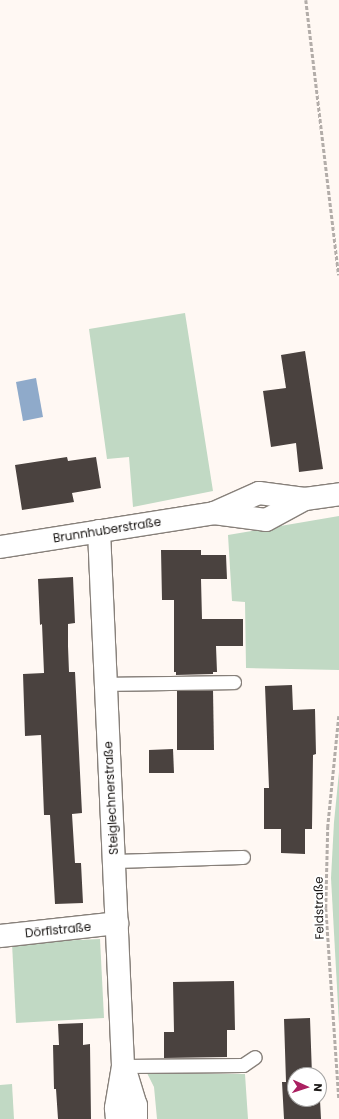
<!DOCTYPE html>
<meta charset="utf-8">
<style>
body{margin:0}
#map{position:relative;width:339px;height:1119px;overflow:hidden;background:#fff8f3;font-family:Poppins,sans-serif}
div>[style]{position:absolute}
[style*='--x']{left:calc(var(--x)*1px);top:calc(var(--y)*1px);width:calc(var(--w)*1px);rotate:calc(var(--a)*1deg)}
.green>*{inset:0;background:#c1d9c4}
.water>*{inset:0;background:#8faaca}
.building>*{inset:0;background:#4a423f}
.path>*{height:2.5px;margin-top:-1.25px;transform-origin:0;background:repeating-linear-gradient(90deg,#b3ada9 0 4px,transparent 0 6px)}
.roads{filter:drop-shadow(1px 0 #87807a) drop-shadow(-1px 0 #87807a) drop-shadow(0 1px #87807a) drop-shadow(0 -1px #87807a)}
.lane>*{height:13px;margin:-6.5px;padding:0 6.5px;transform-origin:6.5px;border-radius:6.5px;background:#fff}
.street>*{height:22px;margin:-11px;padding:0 11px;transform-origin:11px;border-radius:11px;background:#fff}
span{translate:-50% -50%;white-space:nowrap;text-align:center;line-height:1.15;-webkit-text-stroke:4px #fff;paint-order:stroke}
.street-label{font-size:12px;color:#1b1816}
.north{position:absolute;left:287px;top:1067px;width:40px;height:40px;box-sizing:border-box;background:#fff;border:1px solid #a4a3a2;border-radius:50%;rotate:93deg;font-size:11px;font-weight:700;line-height:16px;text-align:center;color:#1b1816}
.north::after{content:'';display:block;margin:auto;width:14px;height:18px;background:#ab2061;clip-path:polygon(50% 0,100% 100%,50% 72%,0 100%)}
</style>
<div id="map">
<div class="green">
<div style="clip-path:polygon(185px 313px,213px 491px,133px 507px,129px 457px,107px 459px,89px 329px)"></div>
<div style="clip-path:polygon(339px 516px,339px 670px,246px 668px,245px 602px,232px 601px,228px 535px)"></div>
<div style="clip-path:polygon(339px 772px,339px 1024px,331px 878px,334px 822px)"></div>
<div style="clip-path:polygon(100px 939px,104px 1018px,16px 1023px,12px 943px)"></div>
<div style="clip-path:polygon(147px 1073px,245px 1074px,248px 1119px,157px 1119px,154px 1087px)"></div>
<div style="clip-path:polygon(12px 1084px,14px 1119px,0 1119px,0 1085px)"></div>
</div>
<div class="water">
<div style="clip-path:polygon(36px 378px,43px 417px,23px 421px,16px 382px)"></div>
</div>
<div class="building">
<div style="clip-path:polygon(305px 351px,323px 469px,299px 472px,296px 443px,271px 447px,263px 391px,286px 388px,281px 355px)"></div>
<div style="clip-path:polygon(67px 457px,68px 461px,96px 457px,101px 488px,72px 493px,74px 502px,22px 510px,15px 465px)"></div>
<div style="clip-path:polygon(161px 550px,201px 550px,201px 555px,226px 555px,227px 579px,201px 579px,202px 619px,243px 619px,243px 646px,216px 646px,217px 672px,213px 672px,213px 674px,176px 675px,176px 672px,174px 672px,174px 600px,162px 600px)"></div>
<div style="clip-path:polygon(73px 577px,75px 623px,68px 624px,68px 646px,69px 672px,75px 672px,82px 813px,72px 814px,75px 863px,81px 863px,83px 903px,55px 904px,50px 815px,44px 815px,41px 735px,25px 736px,23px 674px,44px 673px,42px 624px,40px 625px,38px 579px)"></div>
<div style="clip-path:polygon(292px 685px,293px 710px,315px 709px,316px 754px,313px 755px,312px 829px,305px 829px,305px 854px,281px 853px,281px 829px,264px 829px,264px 788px,269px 788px,265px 686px)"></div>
<div style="clip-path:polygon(213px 690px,214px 750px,177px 750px,177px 691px)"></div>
<div style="clip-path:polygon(173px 749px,174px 773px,149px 773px,149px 750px)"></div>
<div style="clip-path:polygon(234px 981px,235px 1030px,227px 1030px,227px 1057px,164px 1058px,164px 1032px,174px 1032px,173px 982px)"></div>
<div style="clip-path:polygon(310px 1018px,312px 1075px,295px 1075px,295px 1099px,319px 1099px,319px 1081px,321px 1119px,284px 1119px,282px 1082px,286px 1082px,284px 1019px)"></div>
<div style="clip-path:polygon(83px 1023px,83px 1045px,90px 1044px,91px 1119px,58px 1119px,56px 1089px,54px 1089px,53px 1045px,59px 1045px,58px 1024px)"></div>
</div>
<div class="path">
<div style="--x:306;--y:0;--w:277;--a:83.2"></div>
<div style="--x:339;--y:716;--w:111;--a:95.7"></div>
<div style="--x:328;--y:826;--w:82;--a:91.4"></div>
<div style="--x:326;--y:908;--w:192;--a:86.1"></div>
</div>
<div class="roads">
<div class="lane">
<div style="--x:106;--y:684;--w:128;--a:-0.9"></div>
<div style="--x:114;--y:861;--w:129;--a:-1.8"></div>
<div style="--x:123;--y:1066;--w:120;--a:-0.5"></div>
<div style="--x:243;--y:1065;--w:14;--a:-34"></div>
</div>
<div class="street">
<div style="--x:214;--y:513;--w:52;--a:7.7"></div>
<div style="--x:266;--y:520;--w:44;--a:-28.3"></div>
<div style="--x:99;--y:531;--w:536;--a:87.43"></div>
<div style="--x:123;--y:1066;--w:43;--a:99.5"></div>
<div style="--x:116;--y:1108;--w:11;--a:85"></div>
<div style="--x:0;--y:547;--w:217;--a:-9"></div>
<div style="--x:214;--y:513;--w:49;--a:-24"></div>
<div style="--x:259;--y:493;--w:46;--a:7.4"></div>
<div style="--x:305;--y:499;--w:34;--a:-8"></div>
<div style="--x:0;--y:936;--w:118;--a:-6.3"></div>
<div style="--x:125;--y:1070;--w:37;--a:73"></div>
<div style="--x:136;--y:1105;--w:14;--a:90"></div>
</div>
</div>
<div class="street-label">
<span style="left:107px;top:530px;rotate:-9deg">Brunnhuberstraße</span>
<span style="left:111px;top:798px;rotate:-93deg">Steiglechnerstraße</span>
<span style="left:319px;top:908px;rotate:-91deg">Feldstraße</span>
<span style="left:58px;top:930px;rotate:-6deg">Dörflstraße</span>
</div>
<div class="north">N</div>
</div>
